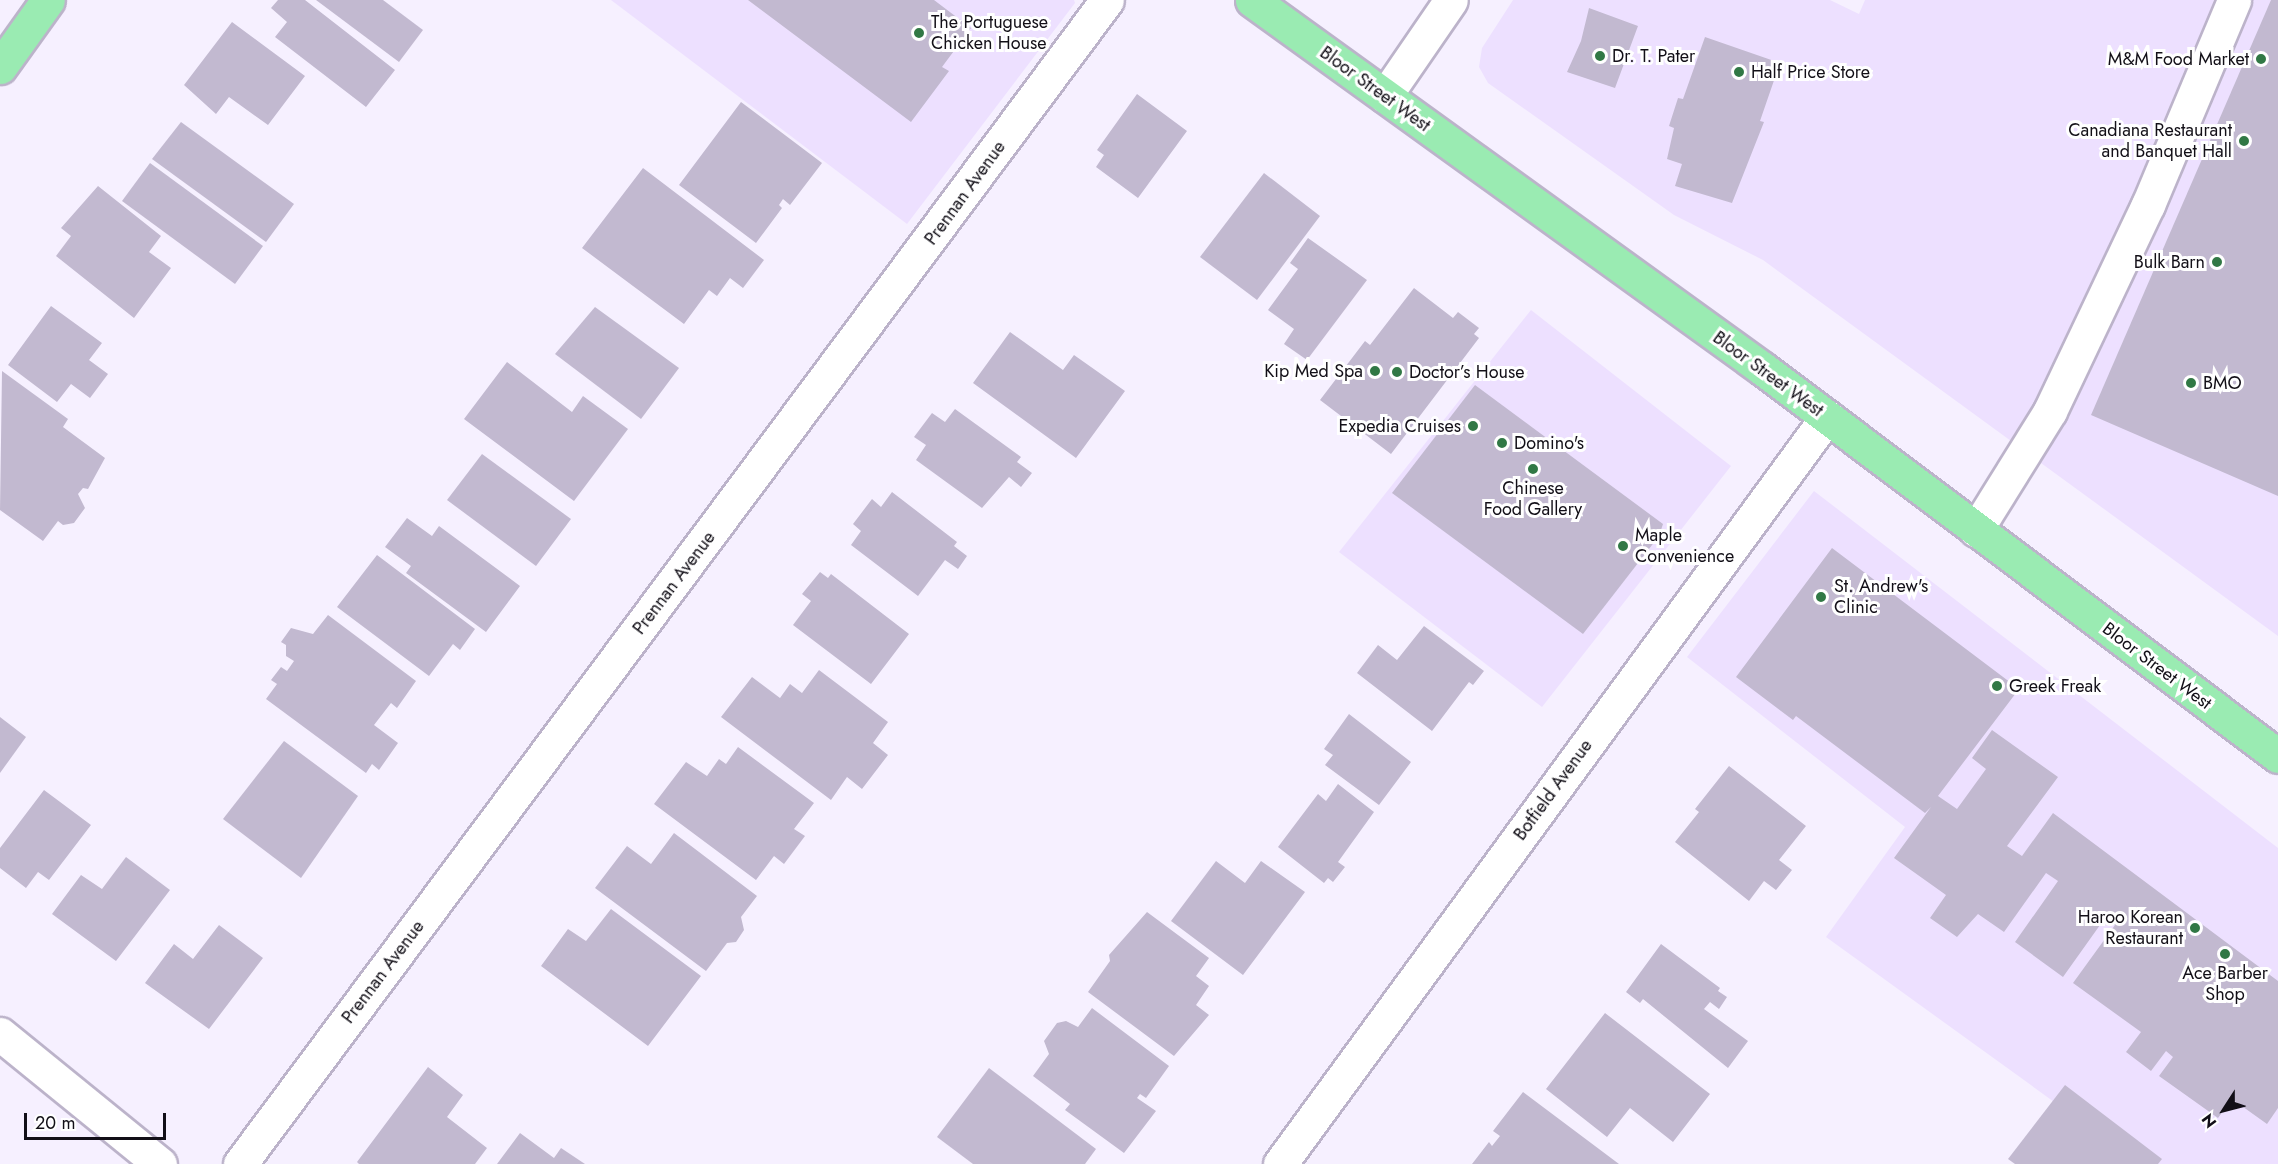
<!DOCTYPE html>
<meta charset="utf-8">
<style>
body{margin:0}
#map{position:relative;width:2278px;height:1164px;overflow:hidden;background:#f6f0ff;font-family:Jost,sans-serif}
div>[style]{position:absolute}
[style*='--x']{left:calc(var(--x)*1px);top:calc(var(--y)*1px);width:calc(var(--w)*1px);rotate:calc(var(--a)*1deg)}
.built>*{inset:0;background:#ede0ff}
.building>*{inset:0;background:#c2b9d0}
.roads{filter:drop-shadow(2px 0 #bcb3ca) drop-shadow(-2px 0 #bcb3ca) drop-shadow(0 2px #bcb3ca) drop-shadow(0 -2px #bcb3ca)}
.minor>*{height:33px;margin:-16.5px;padding:0 16.5px;transform-origin:16.5px;border-radius:16.5px;background:#fff}
.major>*{height:33px;margin:-16.5px;padding:0 16.5px;transform-origin:16.5px;border-radius:16.5px;background:#9aebb2}
.dots>*{width:16px;height:16px;translate:-50% -50%;box-sizing:border-box;border:3px solid #fff;border-radius:50%}
span{translate:-50% -50%;white-space:nowrap;text-align:center;line-height:1.15;-webkit-text-stroke:6px #fff;paint-order:stroke}
.poi-label{font-size:18px;color:#120f17}
.left{translate:0 -50%;text-align:left}
.right{translate:-100% -50%;text-align:right}
.street-label{font-size:18px;color:#120f17}
.north{position:absolute;left:2194px;top:1080px;width:60px;height:60px;-webkit-text-stroke:4px #fff;paint-order:stroke;rotate:234deg;font-size:16px;font-weight:700;line-height:24px;text-align:center;color:#120f17}
.north::after{content:'';display:block;margin:auto;width:21px;height:27px;background:#120f17;clip-path:polygon(50% 0,100% 100%,50% 72%,0 100%)}
.scale{position:absolute;left:24px;top:1113px;width:142px;height:27px;box-sizing:border-box;border:3px solid #120f17;border-top:0;padding-left:8px;font-size:18px;line-height:21px;white-space:nowrap;color:#120f17;-webkit-text-stroke:4px #fff;paint-order:stroke}
</style>
<div id="map">
<div class="built">
<div style="clip-path:polygon(611px 0,1074px 0,1075px 3px,907px 224px)"></div>
<div style="clip-path:polygon(1513px 0,1830px 0,1859px 14px,1865px 0,2278px 0,2278px 636px,1763px 260px,1674px 215px,1488px 83px,1479px 67px,1482px 48px)"></div>
<div style="clip-path:polygon(1531px 310px,1731px 466px,1542px 707px,1339px 552px)"></div>
<div style="clip-path:polygon(1814px 491px,2278px 848px,2278px 1164px,2140px 1164px,1826px 937px,1905px 827px,1687px 657px)"></div>
</div>
<div class="building">
<div style="clip-path:polygon(278px 0,305px 0,395px 70px,366px 107px,275px 37px,287px 22px,271px 8px)"></div>
<div style="clip-path:polygon(316px 0,383px 0,423px 30px,399px 62px)"></div>
<div style="clip-path:polygon(748px 0,934px 0,971px 28px,942px 67px,949px 71px,911px 122px)"></div>
<div style="clip-path:polygon(2271px 0,2278px 0,2278px 496px,2091px 415px)"></div>
<div style="clip-path:polygon(1589px 8px,1638px 26px,1615px 88px,1567px 72px,1581px 41px)"></div>
<div style="clip-path:polygon(232px 22px,305px 76px,268px 125px,229px 97px,216px 114px,184px 85px)"></div>
<div style="clip-path:polygon(1705px 37px,1780px 63px,1760px 121px,1764px 122px,1732px 203px,1675px 186px,1682px 164px,1667px 159px,1674px 128px,1669px 126px,1678px 98px,1683px 99px)"></div>
<div style="clip-path:polygon(1137px 94px,1187px 131px,1138px 198px,1096px 167px,1104px 155px,1097px 150px)"></div>
<div style="clip-path:polygon(741px 102px,822px 163px,790px 205px,783px 199px,779px 205px,782px 208px,756px 243px,679px 185px)"></div>
<div style="clip-path:polygon(181px 122px,294px 204px,266px 242px,152px 159px)"></div>
<div style="clip-path:polygon(150px 163px,263px 246px,235px 284px,122px 201px)"></div>
<div style="clip-path:polygon(643px 168px,764px 260px,743px 288px,730px 278px,717px 296px,709px 290px,684px 324px,582px 248px)"></div>
<div style="clip-path:polygon(1264px 173px,1320px 216px,1257px 300px,1200px 257px)"></div>
<div style="clip-path:polygon(98px 186px,161px 236px,149px 252px,171px 268px,134px 318px,56px 256px,71px 236px,61px 228px)"></div>
<div style="clip-path:polygon(1308px 238px,1367px 280px,1307px 360px,1284px 344px,1294px 329px,1268px 310px,1298px 269px,1290px 263px)"></div>
<div style="clip-path:polygon(1414px 288px,1453px 318px,1458px 312px,1479px 328px,1474px 334px,1479px 338px,1391px 454px,1320px 400px,1365px 341px,1370px 345px)"></div>
<div style="clip-path:polygon(51px 306px,102px 343px,89px 360px,108px 374px,90px 398px,71px 384px,57px 402px,8px 365px)"></div>
<div style="clip-path:polygon(595px 307px,679px 368px,641px 419px,555px 354px)"></div>
<div style="clip-path:polygon(1010px 332px,1063px 370px,1074px 355px,1125px 391px,1076px 458px,973px 383px)"></div>
<div style="clip-path:polygon(507px 362px,572px 412px,583px 396px,628px 429px,574px 501px,464px 419px)"></div>
<div style="clip-path:polygon(2px 371px,68px 419px,63px 427px,105px 458px,88px 489px,83px 488px,78px 494px,85px 508px,74px 523px,63px 525px,58px 521px,43px 541px,0 510px)"></div>
<div style="clip-path:polygon(1475px 385px,1663px 524px,1659px 536px,1583px 634px,1392px 493px)"></div>
<div style="clip-path:polygon(955px 409px,1021px 457px,1017px 462px,1032px 473px,1021px 487px,1009px 477px,982px 508px,916px 460px,926px 445px,914px 437px,932px 413px,945px 422px)"></div>
<div style="clip-path:polygon(482px 454px,571px 519px,536px 566px,447px 500px)"></div>
<div style="clip-path:polygon(892px 492px,957px 542px,954px 546px,967px 556px,958px 569px,945px 560px,918px 596px,851px 545px,861px 531px,853px 524px,872px 499px,881px 507px)"></div>
<div style="clip-path:polygon(407px 518px,432px 536px,439px 526px,520px 586px,486px 632px,406px 573px,411px 566px,385px 547px)"></div>
<div style="clip-path:polygon(1832px 548px,2019px 689px,1938px 796px,1957px 809px,1986px 769px,1972px 758px,1992px 730px,2058px 777px,2007px 846px,2022px 856px,2053px 813px,2278px 981px,2278px 1108px,2267px 1124px,2232px 1099px,2218px 1118px,2159px 1076px,2173px 1057px,2166px 1051px,2151px 1071px,2126px 1052px,2141px 1032px,2073px 983px,2115px 925px,2105px 918px,2063px 977px,2015px 942px,2058px 881px,2046px 873px,2004px 932px,1978px 914px,1957px 937px,1930px 918px,1946px 895px,1894px 858px,1931px 807px,1925px 813px,1796px 716px,1793px 720px,1736px 677px)"></div>
<div style="clip-path:polygon(377px 555px,475px 629px,460px 650px,453px 644px,429px 676px,337px 607px)"></div>
<div style="clip-path:polygon(820px 572px,828px 578px,831px 574px,909px 634px,871px 684px,793px 625px,811px 601px,802px 594px)"></div>
<div style="clip-path:polygon(328px 615px,416px 681px,397px 708px,391px 703px,374px 725px,398px 743px,379px 770px,372px 764px,366px 773px,266px 699px,277px 684px,271px 680px,281px 667px,287px 671px,294px 661px,286px 656px,286px 645px,281px 642px,291px 628px,313px 634px)"></div>
<div style="clip-path:polygon(1424px 626px,1484px 671px,1473px 685px,1469px 682px,1432px 731px,1357px 673px,1378px 645px,1397px 660px)"></div>
<div style="clip-path:polygon(819px 670px,888px 722px,873px 743px,888px 755px,862px 789px,847px 777px,831px 800px,721px 717px,752px 677px,780px 698px,790px 684px,802px 693px)"></div>
<div style="clip-path:polygon(1349px 714px,1411px 762px,1379px 805px,1325px 765px,1333px 755px,1324px 749px)"></div>
<div style="clip-path:polygon(0 717px,26px 737px,0 773px)"></div>
<div style="clip-path:polygon(284px 741px,358px 796px,301px 878px,223px 819px)"></div>
<div style="clip-path:polygon(738px 747px,814px 803px,794px 829px,805px 836px,784px 864px,774px 856px,756px 880px,654px 804px,686px 762px,707px 776px,719px 759px,726px 764px)"></div>
<div style="clip-path:polygon(1729px 766px,1806px 826px,1779px 860px,1792px 870px,1776px 890px,1764px 881px,1749px 901px,1675px 842px,1699px 812px,1695px 809px)"></div>
<div style="clip-path:polygon(1338px 784px,1374px 812px,1338px 862px,1345px 867px,1333px 882px,1328px 878px,1324px 883px,1278px 847px,1318px 794px,1326px 801px)"></div>
<div style="clip-path:polygon(44px 790px,91px 825px,49px 880px,38px 872px,26px 888px,0 868px,0 848px)"></div>
<div style="clip-path:polygon(674px 833px,757px 896px,741px 917px,744px 930px,736px 942px,727px 943px,706px 971px,595px 888px,627px 846px,651px 864px)"></div>
<div style="clip-path:polygon(126px 857px,170px 890px,116px 961px,52px 914px,81px 875px,102px 889px)"></div>
<div style="clip-path:polygon(1216px 861px,1245px 883px,1261px 861px,1305px 892px,1243px 975px,1171px 921px)"></div>
<div style="clip-path:polygon(611px 909px,701px 976px,648px 1046px,541px 966px,568px 929px,586px 941px)"></div>
<div style="clip-path:polygon(1147px 912px,1209px 958px,1196px 976px,1209px 986px,1196px 1005px,1209px 1015px,1174px 1056px,1088px 992px,1110px 961px,1109px 955px)"></div>
<div style="clip-path:polygon(219px 925px,263px 958px,209px 1029px,145px 983px,174px 944px,193px 959px)"></div>
<div style="clip-path:polygon(1661px 944px,1720px 988px,1718px 991px,1727px 997px,1719px 1009px,1710px 1002px,1704px 1009px,1748px 1041px,1728px 1068px,1643px 999px,1640px 1003px,1626px 992px)"></div>
<div style="clip-path:polygon(1092px 1008px,1169px 1066px,1146px 1098px,1140px 1094px,1137px 1098px,1156px 1111px,1124px 1153px,1065px 1110px,1070px 1104px,1033px 1076px,1049px 1054px,1044px 1041px,1057px 1023px,1066px 1021px,1078px 1027px)"></div>
<div style="clip-path:polygon(1605px 1013px,1710px 1094px,1673px 1142px,1630px 1108px,1607px 1137px,1546px 1089px)"></div>
<div style="clip-path:polygon(428px 1067px,463px 1095px,447px 1117px,487px 1148px,475px 1164px,359px 1164px,357px 1162px)"></div>
<div style="clip-path:polygon(989px 1068px,1096px 1149px,1085px 1164px,973px 1164px,937px 1137px)"></div>
<div style="clip-path:polygon(2065px 1085px,2162px 1159px,2158px 1164px,2015px 1164px,2008px 1159px)"></div>
<div style="clip-path:polygon(1523px 1092px,1619px 1164px,1472px 1164px,1489px 1142px,1492px 1146px,1500px 1136px,1493px 1131px)"></div>
<div style="clip-path:polygon(520px 1133px,554px 1158px,561px 1148px,585px 1164px,497px 1164px)"></div>
</div>
<div class="roads">
<div class="minor">
<div style="--x:1385;--y:96;--w:116;--a:-55.5"></div>
<div style="--x:1976;--y:530;--w:140;--a:-58.1"></div>
<div style="--x:2050;--y:411;--w:228;--a:-64.6"></div>
<div style="--x:2148;--y:205;--w:222;--a:-67.2"></div>
<div style="--x:0;--y:1034;--w:206;--a:39.1"></div>
<div style="--x:240;--y:1164;--w:1451;--a:-53.32"></div>
<div style="--x:1280;--y:1164;--w:926;--a:-53.79"></div>
</div>
<div class="major">
<div style="--x:1252;--y:0;--w:630;--a:35.83"></div>
<div style="--x:1763;--y:369;--w:644;--a:36.92"></div>
<div style="--x:0;--y:67;--w:82;--a:-54.4"></div>
</div>
</div>
<div class="dots">
<div style="left:919px;top:33px;background:#317845"></div>
<div style="left:1600px;top:56px;background:#317845"></div>
<div style="left:2261px;top:59px;background:#317845"></div>
<div style="left:1739px;top:72px;background:#317845"></div>
<div style="left:2244px;top:141px;background:#317845"></div>
<div style="left:2217px;top:262px;background:#317845"></div>
<div style="left:1375px;top:371px;background:#317845"></div>
<div style="left:1397px;top:372px;background:#317845"></div>
<div style="left:2191px;top:383px;background:#317845"></div>
<div style="left:1473px;top:426px;background:#317845"></div>
<div style="left:1502px;top:443px;background:#317845"></div>
<div style="left:1533px;top:469px;background:#317845"></div>
<div style="left:1623px;top:546px;background:#317845"></div>
<div style="left:1821px;top:597px;background:#317845"></div>
<div style="left:1997px;top:686px;background:#317845"></div>
<div style="left:2195px;top:928px;background:#317845"></div>
<div style="left:2225px;top:954px;background:#317845"></div>
</div>
<div class="poi-label">
<span class="left" style="left:931px;top:33px">The Portuguese<br>Chicken House</span>
<span class="left" style="left:1612px;top:56px">Dr. T. Pater</span>
<span class="right" style="left:2249px;top:59px">M&amp;M Food Market</span>
<span class="left" style="left:1751px;top:72px">Half Price Store</span>
<span class="right" style="left:2232px;top:141px">Canadiana Restaurant<br>and Banquet Hall</span>
<span class="right" style="left:2205px;top:262px">Bulk Barn</span>
<span class="right" style="left:1363px;top:371px">Kip Med Spa</span>
<span class="left" style="left:1409px;top:372px">Doctor’s House</span>
<span class="left" style="left:2203px;top:383px">BMO</span>
<span class="right" style="left:1461px;top:426px">Expedia Cruises</span>
<span class="left" style="left:1514px;top:443px">Domino's</span>
<span style="left:1533px;top:499px">Chinese<br>Food Gallery</span>
<span class="left" style="left:1635px;top:546px">Maple<br>Convenience</span>
<span class="left" style="left:1834px;top:597px">St. Andrew's<br>Clinic</span>
<span class="left" style="left:2009px;top:686px">Greek Freak</span>
<span class="right" style="left:2183px;top:928px">Haroo Korean<br>Restaurant</span>
<span style="left:2225px;top:984px">Ace Barber<br>Shop</span>
</div>
<div class="street-label">
<span style="left:1375px;top:89px;rotate:36deg">Bloor Street West</span>
<span style="left:965px;top:193px;rotate:-54deg">Prennan Avenue</span>
<span style="left:1768px;top:374px;rotate:36deg">Bloor Street West</span>
<span style="left:674px;top:583px;rotate:-53deg">Prennan Avenue</span>
<span style="left:2157px;top:666px;rotate:37deg">Bloor Street West</span>
<span style="left:1553px;top:790px;rotate:-54deg">Botfield Avenue</span>
<span style="left:383px;top:972px;rotate:-53deg">Prennan Avenue</span>
</div>
<div class="north">N</div>
<div class="scale">20 m</div>
</div>
